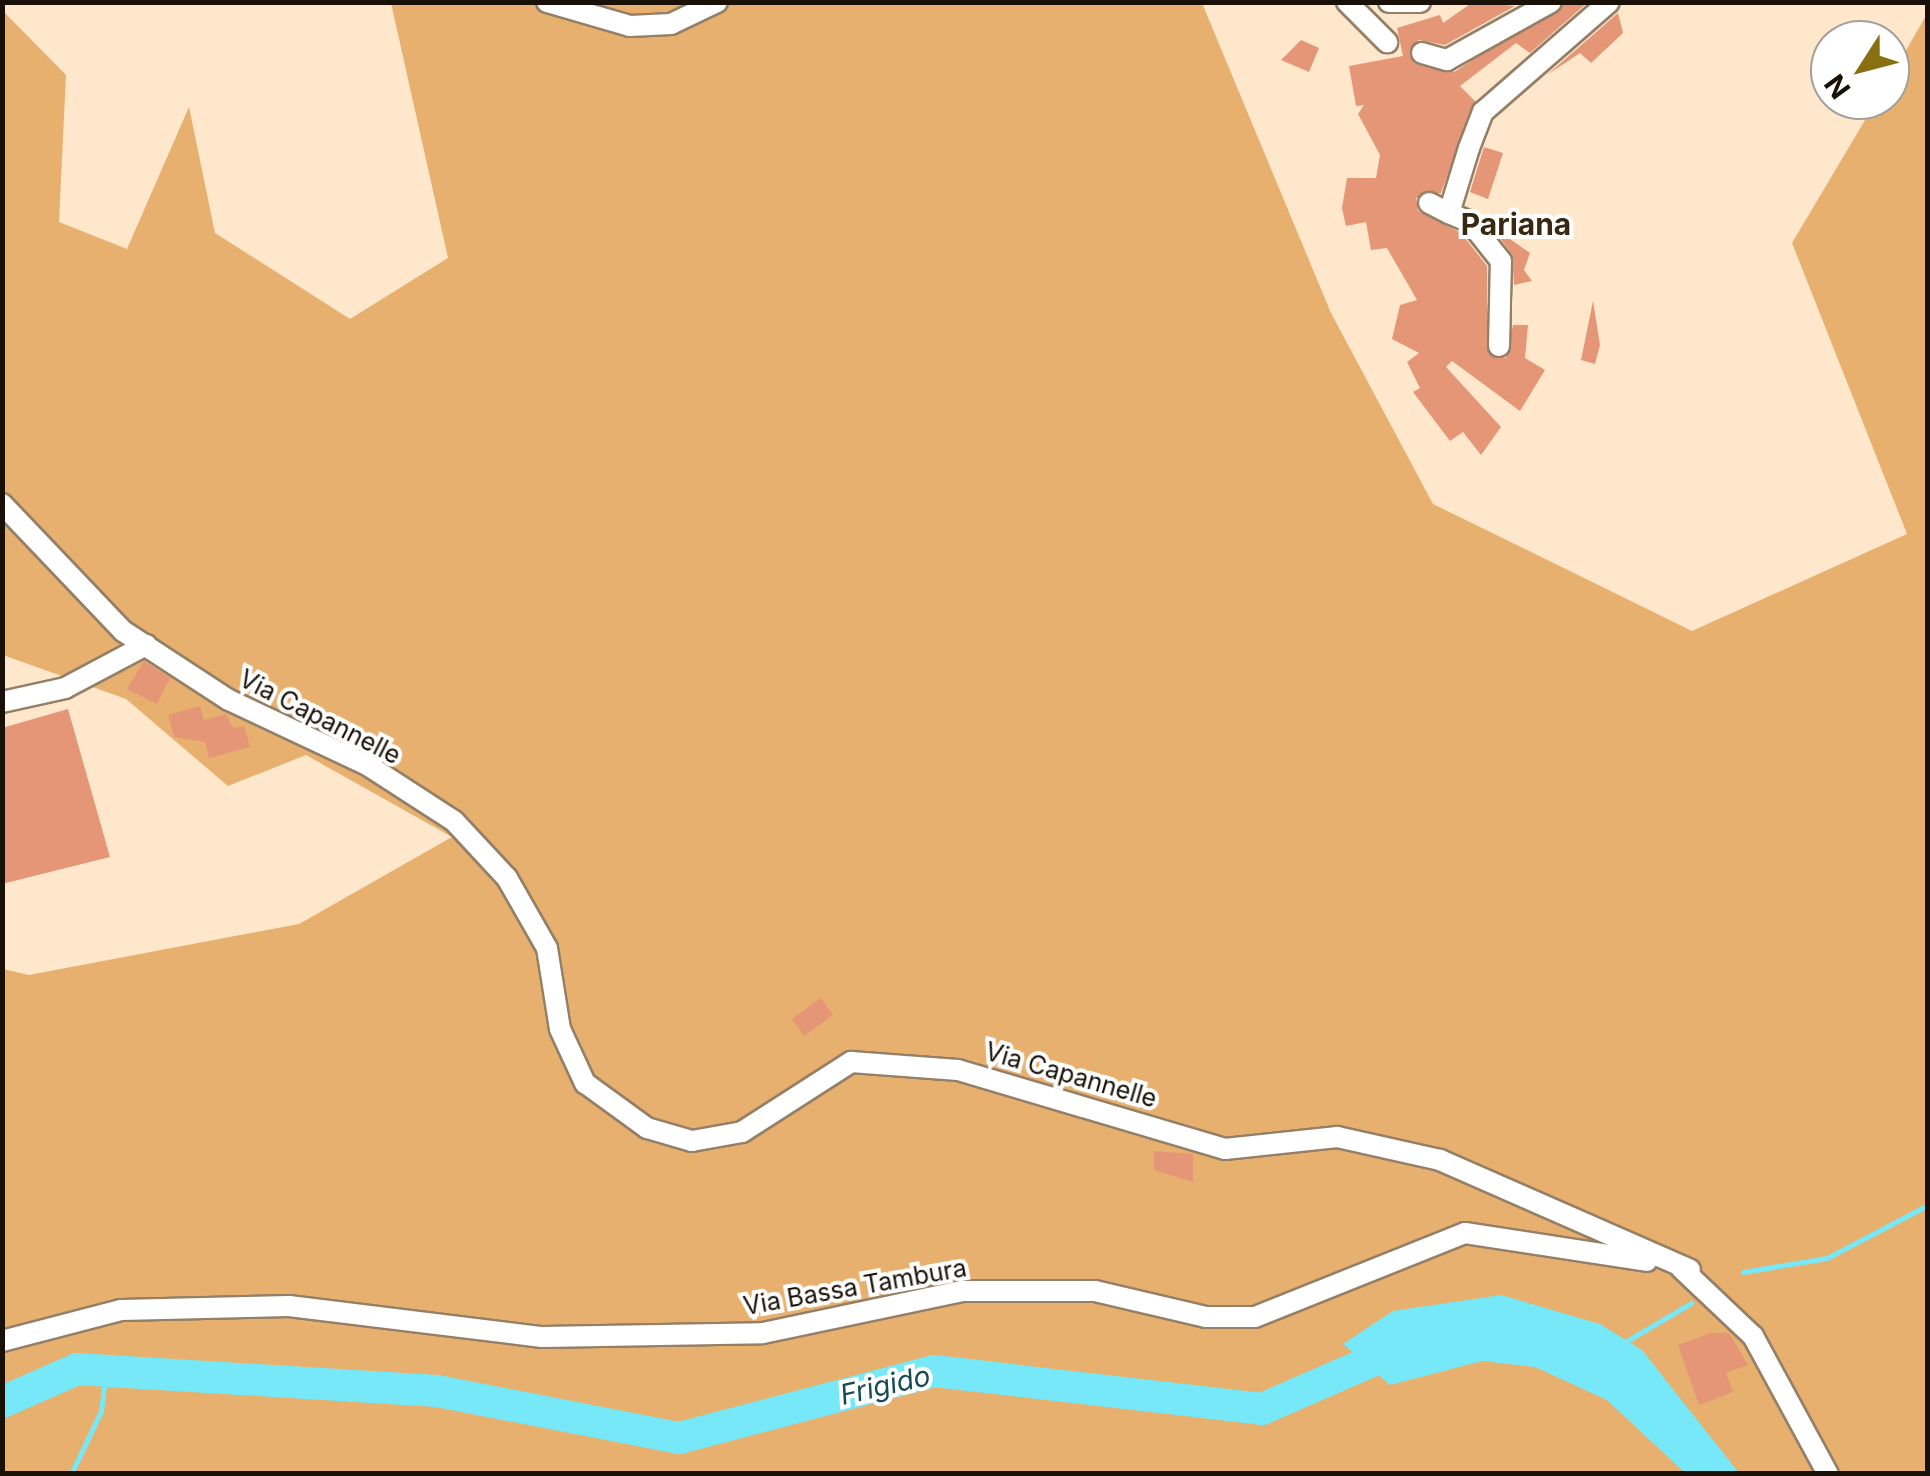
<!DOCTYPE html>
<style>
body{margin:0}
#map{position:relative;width:1930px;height:1476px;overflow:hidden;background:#ffe7cc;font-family:Inter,sans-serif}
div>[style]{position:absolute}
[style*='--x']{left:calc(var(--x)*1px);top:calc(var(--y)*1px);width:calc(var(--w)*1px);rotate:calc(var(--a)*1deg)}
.forest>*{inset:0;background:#e7b06f}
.water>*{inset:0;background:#77e8f7}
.stream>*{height:5px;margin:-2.5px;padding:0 2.5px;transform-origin:2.5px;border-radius:2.5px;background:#77e8f7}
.river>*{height:32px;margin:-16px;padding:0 16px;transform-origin:16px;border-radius:16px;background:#77e8f7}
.building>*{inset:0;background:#e59676}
.roads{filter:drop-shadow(2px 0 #947f67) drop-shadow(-2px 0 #947f67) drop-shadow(0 2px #947f67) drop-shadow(0 -2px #947f67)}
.minor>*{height:20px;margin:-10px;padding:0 10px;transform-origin:10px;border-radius:10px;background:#fff}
span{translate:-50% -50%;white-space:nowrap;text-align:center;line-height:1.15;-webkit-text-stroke:8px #fff;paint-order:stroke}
.street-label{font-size:25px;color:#191108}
.water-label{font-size:28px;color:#184b51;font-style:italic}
.quarter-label{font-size:30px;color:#392711;font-weight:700}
.frame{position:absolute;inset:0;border:5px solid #191108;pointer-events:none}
.north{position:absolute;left:1810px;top:20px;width:100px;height:100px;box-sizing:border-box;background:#fff;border:2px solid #a3a09c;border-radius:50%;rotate:234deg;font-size:28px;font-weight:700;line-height:40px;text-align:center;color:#191108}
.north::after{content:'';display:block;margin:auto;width:35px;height:45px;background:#886f10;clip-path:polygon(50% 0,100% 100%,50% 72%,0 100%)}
</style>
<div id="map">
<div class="forest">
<div style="clip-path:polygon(391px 3px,1202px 3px,1331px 313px,1433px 504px,1692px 631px,1907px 534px,1792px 243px,1877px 100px,1890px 100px,1890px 78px,1927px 14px,1927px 1473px,3px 1473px,3px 969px,29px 975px,299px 924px,452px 837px,306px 755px,228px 786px,126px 699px,3px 655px,2px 10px,66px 75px,59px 222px,127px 249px,189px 107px,215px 233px,350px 319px,448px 258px)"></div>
</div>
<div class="water">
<div style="clip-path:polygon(1501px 1295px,1600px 1324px,1642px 1350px,1739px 1473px,1685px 1473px,1607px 1400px,1535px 1367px,1482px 1361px,1390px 1385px,1343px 1344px,1393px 1311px)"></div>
</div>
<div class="stream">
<div style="--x:1743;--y:1272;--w:85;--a:-9.5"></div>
<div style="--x:1827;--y:1258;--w:114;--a:-27.7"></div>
<div style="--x:1625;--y:1342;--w:77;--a:-30.6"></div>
<div style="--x:71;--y:1474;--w:70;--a:-64.5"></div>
<div style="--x:101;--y:1411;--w:40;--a:-82.9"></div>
</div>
<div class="river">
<div style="--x:2;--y:1402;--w:82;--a:-23.7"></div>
<div style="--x:77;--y:1369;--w:361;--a:3.5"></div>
<div style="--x:437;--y:1391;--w:247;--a:11"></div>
<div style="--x:679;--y:1438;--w:264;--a:-14.7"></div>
<div style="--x:934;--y:1371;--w:330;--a:6.6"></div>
<div style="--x:1262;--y:1409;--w:157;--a:-23.6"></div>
</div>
<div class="building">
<div style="clip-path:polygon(1473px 2px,1515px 6px,1445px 45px,1418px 40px,1413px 63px,1454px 72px,1565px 2px,1588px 2px,1530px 53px,1516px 43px,1460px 86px,1475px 101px,1441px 193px,1416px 198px,1418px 211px,1461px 233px,1487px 266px,1488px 353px,1506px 358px,1513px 325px,1528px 325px,1525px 358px,1545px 370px,1520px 411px,1452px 361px,1446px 367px,1501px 427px,1481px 455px,1463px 432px,1450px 441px,1413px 392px,1420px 388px,1407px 362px,1419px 353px,1392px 339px,1400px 305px,1417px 300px,1387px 248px,1371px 250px,1366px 222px,1346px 226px,1342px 208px,1347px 178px,1376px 178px,1380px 155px,1358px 114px,1364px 105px,1356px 106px,1349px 66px,1403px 56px,1397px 28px,1440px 15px,1443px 23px)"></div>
<div style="clip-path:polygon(1618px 13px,1623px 33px,1591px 63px,1580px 53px,1547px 75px)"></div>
<div style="clip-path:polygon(1301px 40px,1319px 48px,1309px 72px,1281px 60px)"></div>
<div style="clip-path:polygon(1484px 147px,1503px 153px,1488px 199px,1470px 192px)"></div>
<div style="clip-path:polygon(1490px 225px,1530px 253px,1524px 270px,1532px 281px,1514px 285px,1512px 254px)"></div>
<div style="clip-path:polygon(1593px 301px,1600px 345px,1595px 364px,1581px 360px)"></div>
<div style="clip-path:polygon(144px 661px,170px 678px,157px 704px,127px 689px)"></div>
<div style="clip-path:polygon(200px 706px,204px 720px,226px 714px,233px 728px,244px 726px,250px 747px,209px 758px,205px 742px,174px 737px,168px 715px)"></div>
<div style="clip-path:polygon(68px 709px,110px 857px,2px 884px,2px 728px)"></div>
<div style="clip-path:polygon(821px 998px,833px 1015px,804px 1036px,792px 1019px)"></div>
<div style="clip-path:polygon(1154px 1151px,1193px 1154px,1193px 1182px,1154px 1170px)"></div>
<div style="clip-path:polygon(1711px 1333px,1729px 1333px,1748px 1365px,1726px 1373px,1733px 1392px,1699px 1405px,1678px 1345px)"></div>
</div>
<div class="roads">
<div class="minor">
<div style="--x:547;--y:2;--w:86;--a:16.1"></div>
<div style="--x:630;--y:26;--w:41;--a:-2.8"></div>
<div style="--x:671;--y:24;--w:51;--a:-25.6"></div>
<div style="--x:1347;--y:2;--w:57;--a:45"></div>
<div style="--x:1389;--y:2;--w:31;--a:0"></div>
<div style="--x:1422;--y:53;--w:26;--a:16"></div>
<div style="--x:1447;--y:60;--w:119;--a:-29.1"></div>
<div style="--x:1429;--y:203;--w:22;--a:27"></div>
<div style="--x:1499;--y:346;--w:85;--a:-88.7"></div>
<div style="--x:1501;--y:261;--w:50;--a:-128.5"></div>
<div style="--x:1470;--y:222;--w:23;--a:-157"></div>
<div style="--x:1449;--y:213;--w:68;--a:-72.9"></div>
<div style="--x:1469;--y:148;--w:39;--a:-69"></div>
<div style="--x:1483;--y:112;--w:167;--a:-41.1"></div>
<div style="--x:2;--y:504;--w:175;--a:46.4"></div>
<div style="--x:123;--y:631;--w:126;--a:33.1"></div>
<div style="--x:229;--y:700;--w:155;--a:25.2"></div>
<div style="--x:369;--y:766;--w:101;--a:32.9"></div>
<div style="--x:454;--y:821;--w:78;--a:47.1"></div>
<div style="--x:507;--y:878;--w:81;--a:60.3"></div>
<div style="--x:547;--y:948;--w:82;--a:80.9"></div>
<div style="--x:560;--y:1029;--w:60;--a:65.2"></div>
<div style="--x:585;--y:1083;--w:77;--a:36"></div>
<div style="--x:647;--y:1128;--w:47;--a:16.1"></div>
<div style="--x:692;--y:1141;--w:51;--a:-10.2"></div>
<div style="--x:742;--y:1132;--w:130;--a:-32.7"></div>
<div style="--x:851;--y:1062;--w:107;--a:4.3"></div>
<div style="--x:958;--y:1070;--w:278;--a:16.5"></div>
<div style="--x:1225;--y:1149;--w:113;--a:-6.1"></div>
<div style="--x:1337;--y:1137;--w:106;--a:12.6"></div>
<div style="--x:1440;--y:1160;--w:273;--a:23.7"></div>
<div style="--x:2;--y:702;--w:65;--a:-12.5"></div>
<div style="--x:65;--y:688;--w:92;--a:-28"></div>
<div style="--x:1681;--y:1268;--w:99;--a:43.4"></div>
<div style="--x:1753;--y:1336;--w:157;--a:61.5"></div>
<div style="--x:2;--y:1341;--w:123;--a:-14.6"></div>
<div style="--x:121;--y:1310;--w:168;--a:-1.4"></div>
<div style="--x:289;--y:1306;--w:255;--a:7"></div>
<div style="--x:542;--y:1337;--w:221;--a:-1"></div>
<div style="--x:763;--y:1333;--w:203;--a:-11.9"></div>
<div style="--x:962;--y:1291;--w:133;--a:0"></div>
<div style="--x:1095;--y:1291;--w:114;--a:13.2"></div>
<div style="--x:1206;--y:1317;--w:49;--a:0"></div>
<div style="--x:1255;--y:1317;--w:226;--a:-21.8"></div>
<div style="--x:1465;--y:1233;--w:184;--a:8.7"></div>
</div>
</div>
<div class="street-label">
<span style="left:320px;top:717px;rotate:27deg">Via Capannelle</span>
<span style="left:1071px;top:1075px;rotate:16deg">Via Capannelle</span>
<span style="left:855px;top:1287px;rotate:-10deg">Via Bassa Tambura</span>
</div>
<div class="water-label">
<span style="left:885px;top:1385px;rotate:-13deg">Frigido</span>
</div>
<div class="quarter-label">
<span style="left:1516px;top:224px">Pariana</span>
</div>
<div class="frame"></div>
<div class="north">N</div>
</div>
